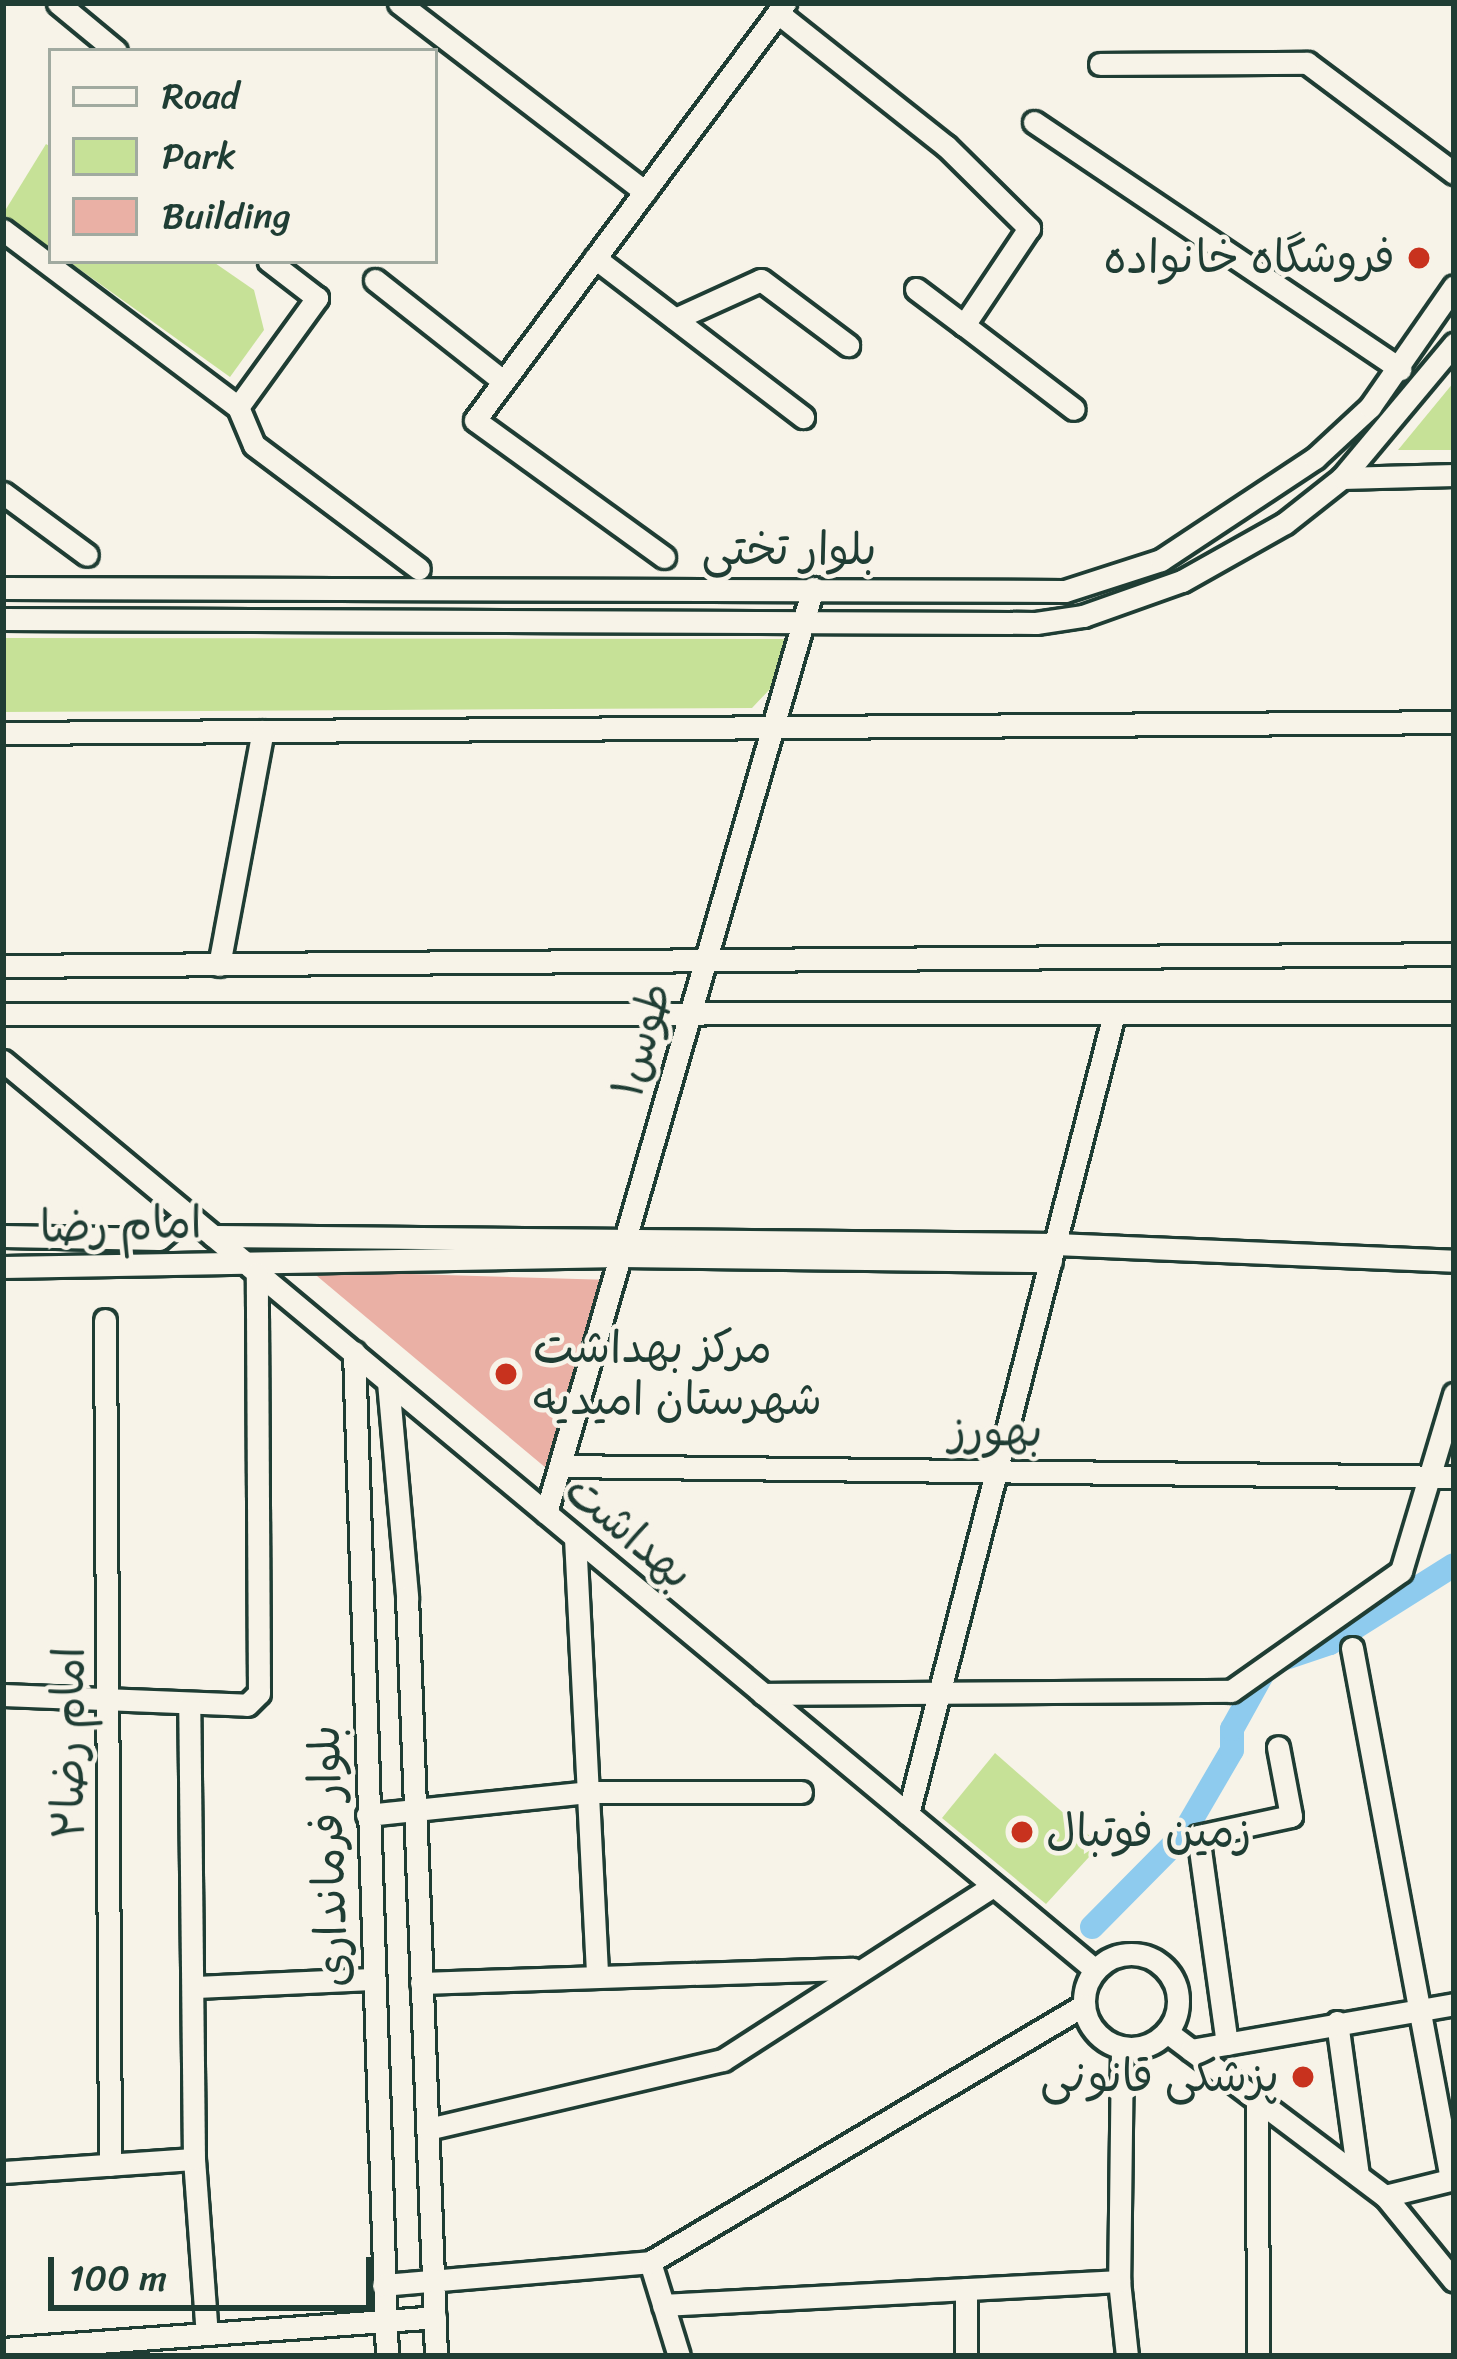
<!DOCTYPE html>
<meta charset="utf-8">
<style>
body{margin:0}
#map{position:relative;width:1457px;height:2359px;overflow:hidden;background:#f7f3e8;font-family:Sriracha,"Playpen Sans Arabic",sans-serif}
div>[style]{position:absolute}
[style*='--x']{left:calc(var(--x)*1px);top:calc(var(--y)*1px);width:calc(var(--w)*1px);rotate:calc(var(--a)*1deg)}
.green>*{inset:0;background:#c6e197}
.canal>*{height:24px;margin:-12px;padding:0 12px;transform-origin:12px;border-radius:12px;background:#8ecbee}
.building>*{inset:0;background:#eab0a5}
.roads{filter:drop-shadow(3px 0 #1f3d34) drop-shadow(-3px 0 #1f3d34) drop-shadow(0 3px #1f3d34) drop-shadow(0 -3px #1f3d34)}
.minor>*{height:21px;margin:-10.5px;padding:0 10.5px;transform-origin:10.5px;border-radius:10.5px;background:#f7f3e8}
.minor>.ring{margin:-10.5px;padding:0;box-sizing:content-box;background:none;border:21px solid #f7f3e8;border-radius:50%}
.dots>*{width:33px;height:33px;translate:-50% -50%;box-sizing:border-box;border:6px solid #f7f3e8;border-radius:50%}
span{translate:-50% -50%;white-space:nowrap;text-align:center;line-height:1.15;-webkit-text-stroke:9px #f7f3e8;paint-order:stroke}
.poi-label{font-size:45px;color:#1f3d34}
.right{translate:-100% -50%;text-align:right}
.left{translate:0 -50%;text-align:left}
.street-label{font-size:45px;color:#1f3d34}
.frame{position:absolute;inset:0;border:6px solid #1f3d34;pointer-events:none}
.legend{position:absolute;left:48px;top:48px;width:390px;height:216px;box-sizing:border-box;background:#f7f3e8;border:3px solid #a1aaa0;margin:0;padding:15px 21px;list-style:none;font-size:36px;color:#1f3d34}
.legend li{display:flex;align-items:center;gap:24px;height:60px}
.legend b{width:60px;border:3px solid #a1aaa0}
.scale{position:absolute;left:48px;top:2257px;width:324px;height:54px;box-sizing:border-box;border:6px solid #1f3d34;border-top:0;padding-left:15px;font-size:36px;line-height:42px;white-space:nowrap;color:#1f3d34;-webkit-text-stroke:9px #f7f3e8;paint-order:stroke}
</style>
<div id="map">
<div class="green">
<div style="clip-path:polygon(46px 144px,51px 147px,51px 249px,3px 214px)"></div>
<div style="clip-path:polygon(68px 261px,212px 261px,254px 290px,264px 330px,230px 377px)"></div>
<div style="clip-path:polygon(1454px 382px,1454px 450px,1398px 450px)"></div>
<div style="clip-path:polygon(3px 638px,797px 639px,786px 672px,752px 708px,3px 712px)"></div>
<div style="clip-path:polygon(995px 1753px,1100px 1845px,1046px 1904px,942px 1818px)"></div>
</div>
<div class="canal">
<div style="--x:1092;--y:1927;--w:128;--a:-45.3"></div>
<div style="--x:1182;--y:1836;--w:99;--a:-59.8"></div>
<div style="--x:1232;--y:1750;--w:21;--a:-90"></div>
<div style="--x:1232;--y:1729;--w:74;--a:-61"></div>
<div style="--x:1268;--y:1664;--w:65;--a:-18.7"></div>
<div style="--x:1330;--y:1643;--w:146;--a:-32.2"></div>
</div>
<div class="building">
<div style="clip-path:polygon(311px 1271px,612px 1280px,546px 1468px)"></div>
</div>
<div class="roads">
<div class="minor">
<div style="--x:58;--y:3;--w:75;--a:39.6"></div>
<div style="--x:399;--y:3;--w:310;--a:37.5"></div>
<div style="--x:778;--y:13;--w:214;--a:38.4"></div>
<div style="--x:946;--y:146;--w:117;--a:44.7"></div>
<div style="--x:1029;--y:228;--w:117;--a:123.8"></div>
<div style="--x:964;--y:325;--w:138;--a:37.4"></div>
<div style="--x:1100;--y:64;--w:207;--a:-0.3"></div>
<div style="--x:1307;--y:63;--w:184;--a:36.8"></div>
<div style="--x:1034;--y:122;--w:442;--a:34"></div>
<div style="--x:3;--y:230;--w:294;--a:37"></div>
<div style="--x:238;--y:407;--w:41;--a:67.2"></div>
<div style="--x:254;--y:445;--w:206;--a:36.9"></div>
<div style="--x:595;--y:258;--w:262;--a:37.4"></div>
<div style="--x:375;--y:280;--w:163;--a:38.3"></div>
<div style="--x:916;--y:289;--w:60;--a:36.9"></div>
<div style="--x:675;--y:319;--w:94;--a:-24.4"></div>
<div style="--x:761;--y:280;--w:109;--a:36.8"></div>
<div style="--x:238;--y:407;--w:135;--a:-54.1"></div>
<div style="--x:317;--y:298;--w:61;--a:-142.4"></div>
<div style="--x:1342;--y:478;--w:112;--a:-1.5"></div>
<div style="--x:3;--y:493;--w:104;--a:36.4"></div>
<div style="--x:664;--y:557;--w:233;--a:-144.1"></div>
<div style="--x:475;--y:420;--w:520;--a:-53.37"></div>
<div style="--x:3;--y:588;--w:1062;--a:0.16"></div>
<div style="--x:1065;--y:591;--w:101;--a:-17.9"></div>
<div style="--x:1161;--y:560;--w:185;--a:-33.5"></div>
<div style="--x:1315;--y:458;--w:75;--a:-42.8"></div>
<div style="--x:1370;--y:407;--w:147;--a:-55.2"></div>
<div style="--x:3;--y:619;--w:1033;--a:0.22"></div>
<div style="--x:1036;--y:623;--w:48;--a:-8.5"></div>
<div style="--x:1083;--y:616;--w:105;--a:-19.5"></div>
<div style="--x:1182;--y:581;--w:118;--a:-29.4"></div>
<div style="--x:1285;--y:523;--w:73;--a:-38.3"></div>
<div style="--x:1342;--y:478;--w:175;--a:-50.1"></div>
<div style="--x:3;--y:733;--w:1451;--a:-0.43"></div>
<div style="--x:219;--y:965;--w:238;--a:-79.4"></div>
<div style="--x:3;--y:966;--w:1451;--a:-0.47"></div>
<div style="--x:3;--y:1014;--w:1451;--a:-0.04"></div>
<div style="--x:3;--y:1061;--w:1421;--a:39.77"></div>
<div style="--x:3;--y:1236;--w:156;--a:1.1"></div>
<div style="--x:159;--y:1239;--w:38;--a:-40"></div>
<div style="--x:213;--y:1236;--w:842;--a:0.54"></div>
<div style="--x:1055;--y:1244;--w:399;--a:2.4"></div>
<div style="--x:3;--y:1267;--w:617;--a:-1.02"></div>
<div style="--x:620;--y:1256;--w:431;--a:0.7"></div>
<div style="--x:105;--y:1320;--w:845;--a:89.66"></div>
<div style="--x:354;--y:1352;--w:1005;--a:88.12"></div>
<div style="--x:388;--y:1382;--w:216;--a:84.9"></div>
<div style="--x:407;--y:1597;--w:760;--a:87.81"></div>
<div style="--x:560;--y:1466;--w:894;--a:0.7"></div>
<div style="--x:546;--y:1513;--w:963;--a:-73.9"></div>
<div style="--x:575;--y:1538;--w:439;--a:87.1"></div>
<div style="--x:1352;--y:1648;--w:540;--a:79.44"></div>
<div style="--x:763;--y:1694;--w:468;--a:-0.4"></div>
<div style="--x:1231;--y:1691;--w:208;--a:-35.2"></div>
<div style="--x:1401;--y:1571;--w:185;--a:-73.3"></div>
<div style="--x:3;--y:1695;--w:244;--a:2.3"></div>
<div style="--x:247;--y:1705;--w:17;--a:-45"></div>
<div style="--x:259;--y:1693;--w:420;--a:-90.3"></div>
<div style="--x:908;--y:1814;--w:826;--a:-75.56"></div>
<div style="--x:367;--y:1815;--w:222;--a:-5.9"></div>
<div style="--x:588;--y:1792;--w:213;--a:0"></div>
<div class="ring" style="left:1084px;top:1954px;width:73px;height:73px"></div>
<div style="--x:421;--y:1983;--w:432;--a:-1.9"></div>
<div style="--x:196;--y:1987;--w:176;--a:-2.6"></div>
<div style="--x:1337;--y:2022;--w:155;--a:82.2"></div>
<div style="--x:1167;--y:2032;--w:273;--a:37"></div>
<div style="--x:1385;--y:2196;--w:109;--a:50.9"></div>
<div style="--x:1227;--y:2044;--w:210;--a:-97.9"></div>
<div style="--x:1198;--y:1836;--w:95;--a:-12.1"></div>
<div style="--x:1291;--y:1816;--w:70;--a:-100.7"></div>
<div style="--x:1122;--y:2048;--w:233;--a:90.7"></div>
<div style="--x:1119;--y:2281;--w:75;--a:83.9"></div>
<div style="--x:1191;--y:2050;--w:267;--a:-9.9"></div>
<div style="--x:1257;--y:2100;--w:256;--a:89.8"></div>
<div style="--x:428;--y:2129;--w:303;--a:-13.2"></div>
<div style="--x:723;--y:2060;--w:321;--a:-32.8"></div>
<div style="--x:194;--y:2159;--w:175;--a:85.8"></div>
<div style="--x:3;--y:2172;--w:191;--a:-3.9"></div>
<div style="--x:194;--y:2159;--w:454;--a:-90.6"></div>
<div style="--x:1385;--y:2196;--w:71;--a:-13.8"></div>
<div style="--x:650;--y:2262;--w:98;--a:72.9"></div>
<div style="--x:383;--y:2285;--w:268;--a:-4.9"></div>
<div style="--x:650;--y:2262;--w:504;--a:-30.63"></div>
<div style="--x:966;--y:2289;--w:67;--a:90"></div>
<div style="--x:663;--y:2305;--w:457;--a:-3"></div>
<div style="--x:3;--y:2349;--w:433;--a:-4.2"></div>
</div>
</div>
<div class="dots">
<div style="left:1419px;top:258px;background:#c8321e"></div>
<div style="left:506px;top:1374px;background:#c8321e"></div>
<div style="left:1022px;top:1832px;background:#c8321e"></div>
<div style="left:1303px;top:2077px;background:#c8321e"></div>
</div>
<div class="poi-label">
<span class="right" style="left:1395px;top:258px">فروشگاه خانواده</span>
<span class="left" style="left:533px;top:1374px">مرکز بهداشت<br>شهرستان امیدیه</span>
<span class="left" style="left:1046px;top:1832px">زمین فوتبال</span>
<span class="right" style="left:1279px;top:2077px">پزشکی قانونی</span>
</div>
<div class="street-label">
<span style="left:789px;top:550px">بلوار تختی</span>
<span style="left:642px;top:1040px;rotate:-74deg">طوس۱</span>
<span style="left:121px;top:1225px;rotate:-2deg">امام رضا</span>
<span style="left:996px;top:1431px;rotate:1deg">بهورز</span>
<span style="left:629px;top:1532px;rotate:40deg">بهداشت</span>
<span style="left:69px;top:1743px;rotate:-90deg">امام رضا۲</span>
<span style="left:329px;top:1856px;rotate:-92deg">بلوار فرمانداری</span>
</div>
<div class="frame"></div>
<ul class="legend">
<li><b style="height:15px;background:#f7f3e8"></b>Road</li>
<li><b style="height:33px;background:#c6e197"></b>Park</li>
<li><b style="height:33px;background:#eab0a5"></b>Building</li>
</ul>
<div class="scale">100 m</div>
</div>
